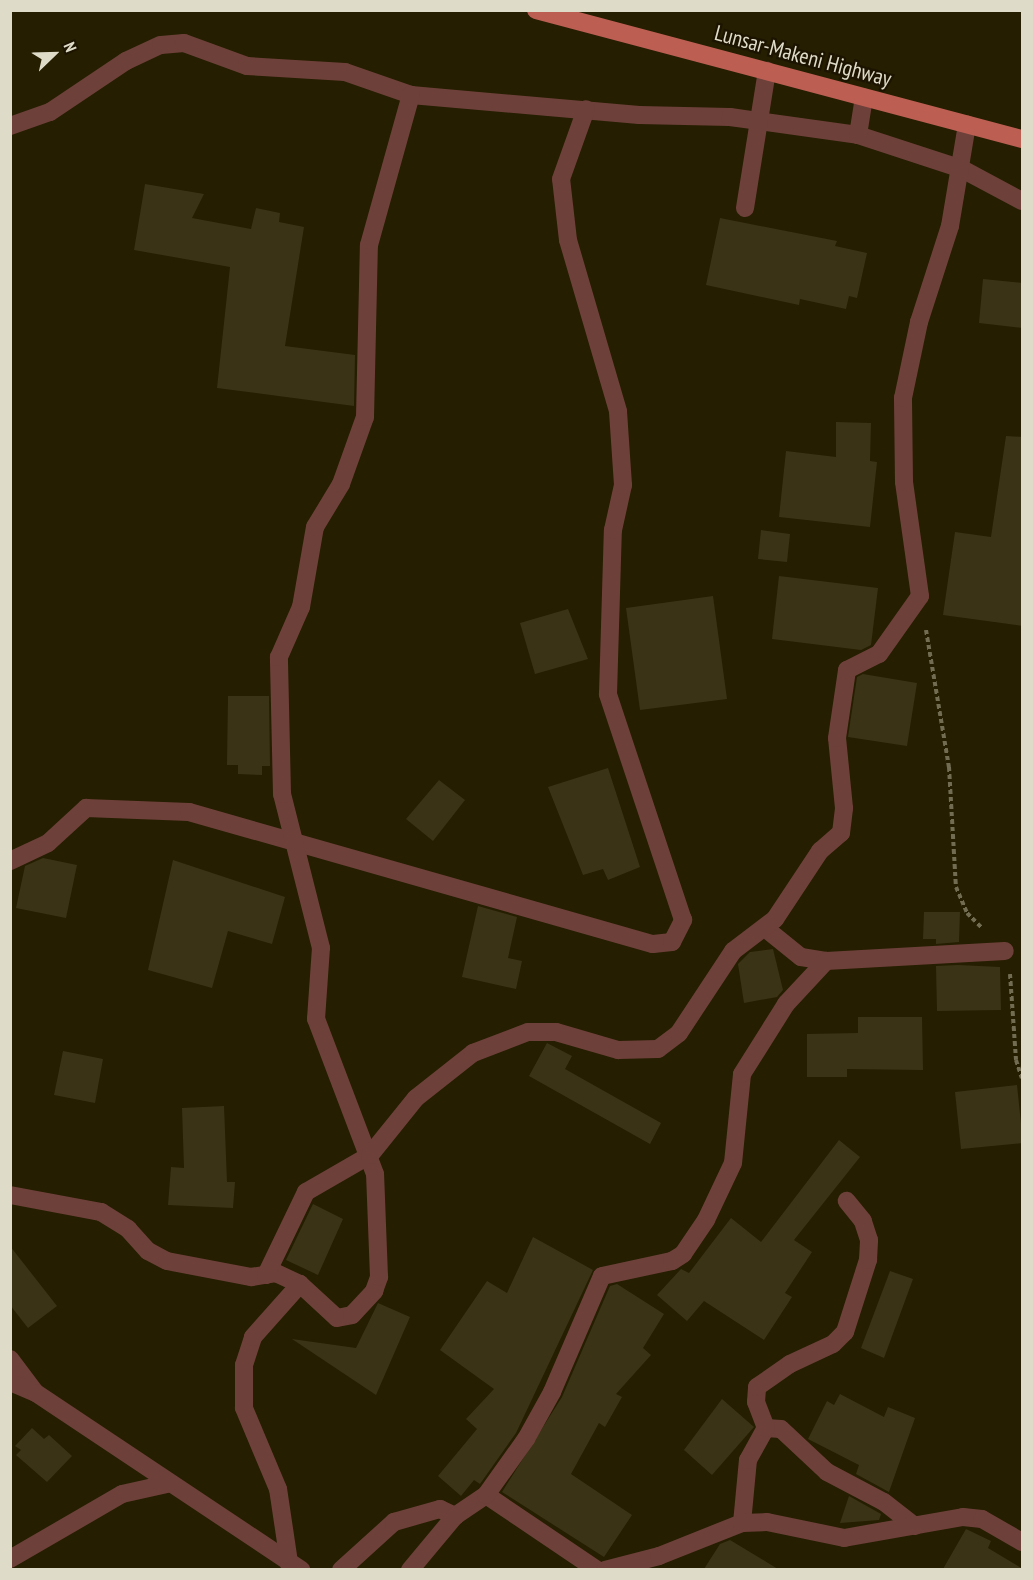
<!DOCTYPE html>
<style>
body{margin:0}
#map{position:relative;width:1033px;height:1580px;overflow:hidden;background:#251e00;font-family:"PT Sans Narrow",sans-serif}
div>[style]{position:absolute}
[style*='--x']{left:calc(var(--x)*1px);top:calc(var(--y)*1px);width:calc(var(--w)*1px);rotate:calc(var(--a)*1deg)}
.building>*{inset:0;background:#3b3315}
.path>*{height:4px;margin-top:-2px;transform-origin:0;background:repeating-linear-gradient(90deg,#726c53 0 4.5px,transparent 0 7.5px)}
.street>*{height:18px;margin:-9px;padding:0 9px;transform-origin:9px;border-radius:9px;background:#6e403a}
.primary>*{height:18px;margin:-9px;padding:0 9px;transform-origin:9px;border-radius:9px;background:#bd5e53}
span{translate:-50% -50%;white-space:nowrap;text-align:center;line-height:1.15;-webkit-text-stroke:4.5px #1c1400;paint-order:stroke}
.street-label{font-size:22px;color:#dfdbc9}
.frame{position:absolute;inset:0;border:12px solid #dfdbc9;pointer-events:none}
.north{position:absolute;left:24px;top:24px;width:60px;height:60px;-webkit-text-stroke:4px #1c1400;paint-order:stroke;rotate:67deg;font-size:16px;font-weight:700;line-height:24px;text-align:center;color:#dfdbc9}
.north::after{content:'';display:block;margin:auto;width:21px;height:27px;background:#dfdbc9;clip-path:polygon(50% 0,100% 100%,50% 72%,0 100%)}
</style>
<div id="map">
<div class="building">
<div style="clip-path:polygon(145px 184px,204px 194px,192px 218px,251px 229px,256px 208px,280px 213px,279px 222px,304px 227px,285px 346px,355px 355px,354px 406px,217px 388px,230px 267px,134px 250px)"></div>
<div style="clip-path:polygon(720px 218px,837px 241px,835px 246px,867px 253px,857px 298px,849px 296px,846px 309px,800px 299px,799px 305px,706px 285px)"></div>
<div style="clip-path:polygon(983px 279px,1023px 283px,1023px 328px,979px 323px)"></div>
<div style="clip-path:polygon(836px 422px,871px 423px,870px 461px,877px 462px,870px 527px,779px 517px,786px 451px,836px 457px)"></div>
<div style="clip-path:polygon(1006px 436px,1023px 437px,1023px 626px,943px 615px,955px 532px,991px 537px)"></div>
<div style="clip-path:polygon(761px 530px,790px 534px,787px 562px,758px 559px)"></div>
<div style="clip-path:polygon(779px 576px,878px 588px,871px 645px,861px 650px,772px 639px)"></div>
<div style="clip-path:polygon(713px 596px,727px 699px,640px 710px,626px 608px)"></div>
<div style="clip-path:polygon(568px 609px,588px 659px,535px 674px,520px 623px)"></div>
<div style="clip-path:polygon(863px 674px,917px 683px,907px 746px,848px 737px,857px 677px)"></div>
<div style="clip-path:polygon(228px 696px,269px 696px,270px 766px,262px 766px,262px 775px,238px 774px,238px 765px,227px 765px)"></div>
<div style="clip-path:polygon(608px 768px,640px 867px,608px 880px,603px 869px,583px 875px,548px 787px)"></div>
<div style="clip-path:polygon(439px 780px,465px 800px,433px 841px,406px 819px)"></div>
<div style="clip-path:polygon(43px 858px,77px 865px,66px 918px,16px 908px,25px 866px)"></div>
<div style="clip-path:polygon(173px 860px,285px 897px,272px 944px,228px 931px,212px 988px,148px 970px)"></div>
<div style="clip-path:polygon(478px 906px,517px 917px,508px 958px,522px 961px,516px 989px,462px 977px)"></div>
<div style="clip-path:polygon(924px 912px,960px 912px,959px 942px,936px 944px,936px 939px,923px 939px)"></div>
<div style="clip-path:polygon(773px 949px,783px 990px,777px 997px,744px 1003px,738px 964px,750px 952px)"></div>
<div style="clip-path:polygon(958px 965px,1000px 967px,1001px 1010px,937px 1011px,936px 966px)"></div>
<div style="clip-path:polygon(858px 1017px,922px 1017px,923px 1070px,847px 1069px,847px 1077px,807px 1077px,807px 1034px,858px 1033px)"></div>
<div style="clip-path:polygon(547px 1043px,572px 1056px,565px 1069px,661px 1123px,650px 1144px,529px 1076px)"></div>
<div style="clip-path:polygon(63px 1051px,103px 1059px,95px 1103px,54px 1095px)"></div>
<div style="clip-path:polygon(1017px 1085px,1023px 1143px,961px 1149px,955px 1092px)"></div>
<div style="clip-path:polygon(224px 1106px,227px 1182px,235px 1182px,233px 1208px,168px 1205px,171px 1167px,184px 1168px,182px 1108px)"></div>
<div style="clip-path:polygon(839px 1140px,860px 1157px,794px 1240px,812px 1252px,785px 1293px,792px 1297px,764px 1340px,704px 1301px,687px 1321px,657px 1295px,681px 1269px,689px 1273px,731px 1218px,761px 1242px)"></div>
<div style="clip-path:polygon(313px 1204px,343px 1219px,318px 1275px,286px 1260px)"></div>
<div style="clip-path:polygon(533px 1237px,593px 1270px,516px 1433px,480px 1484px,474px 1480px,461px 1496px,438px 1476px,477px 1429px,466px 1419px,494px 1389px,440px 1350px,487px 1281px,507px 1293px)"></div>
<div style="clip-path:polygon(10px 1246px,57px 1306px,28px 1328px,10px 1305px)"></div>
<div style="clip-path:polygon(890px 1271px,913px 1279px,884px 1358px,861px 1348px)"></div>
<div style="clip-path:polygon(617px 1284px,664px 1314px,643px 1348px,651px 1355px,616px 1394px,622px 1397px,605px 1427px,599px 1423px,571px 1474px,632px 1515px,604px 1557px,502px 1492px,562px 1397px,610px 1286px)"></div>
<div style="clip-path:polygon(378px 1303px,410px 1317px,376px 1395px,292px 1339px,356px 1348px)"></div>
<div style="clip-path:polygon(840px 1394px,884px 1417px,888px 1407px,915px 1418px,889px 1492px,856px 1474px,859px 1465px,808px 1439px,827px 1401px,834px 1405px)"></div>
<div style="clip-path:polygon(722px 1399px,754px 1427px,712px 1475px,684px 1450px)"></div>
<div style="clip-path:polygon(32px 1428px,44px 1439px,49px 1435px,72px 1456px,47px 1482px,16px 1455px,21px 1450px,15px 1446px)"></div>
<div style="clip-path:polygon(849px 1496px,881px 1514px,879px 1520px,840px 1523px)"></div>
<div style="clip-path:polygon(966px 1529px,991px 1541px,988px 1548px,1023px 1569px,943px 1569px)"></div>
<div style="clip-path:polygon(730px 1540px,778px 1569px,704px 1569px,720px 1544px)"></div>
</div>
<div class="path">
<div style="--x:926;--y:630;--w:139;--a:80.5"></div>
<div style="--x:949;--y:767;--w:120;--a:86.7"></div>
<div style="--x:956;--y:887;--w:28;--a:67"></div>
<div style="--x:967;--y:913;--w:20;--a:45"></div>
<div style="--x:1010;--y:974;--w:86;--a:86"></div>
<div style="--x:1016;--y:1060;--w:19;--a:72"></div>
</div>
<div class="street">
<div style="--x:10;--y:126;--w:42;--a:-19.3"></div>
<div style="--x:50;--y:112;--w:92;--a:-33.9"></div>
<div style="--x:126;--y:61;--w:38;--a:-25"></div>
<div style="--x:161;--y:45;--w:23;--a:-5"></div>
<div style="--x:184;--y:43;--w:67;--a:20.1"></div>
<div style="--x:247;--y:66;--w:98;--a:3.5"></div>
<div style="--x:345;--y:72;--w:70;--a:19.2"></div>
<div style="--x:411;--y:95;--w:229;--a:5"></div>
<div style="--x:639;--y:115;--w:91;--a:1.3"></div>
<div style="--x:730;--y:117;--w:129;--a:8"></div>
<div style="--x:858;--y:135;--w:109;--a:18.1"></div>
<div style="--x:962;--y:169;--w:68;--a:28.1"></div>
<div style="--x:858;--y:135;--w:38;--a:-81"></div>
<div style="--x:745;--y:208;--w:139;--a:-80.9"></div>
<div style="--x:10;--y:861;--w:42;--a:-25.3"></div>
<div style="--x:48;--y:843;--w:52;--a:-42.6"></div>
<div style="--x:86;--y:808;--w:103;--a:2.2"></div>
<div style="--x:189;--y:812;--w:482;--a:15.9"></div>
<div style="--x:653;--y:944;--w:19;--a:-6"></div>
<div style="--x:672;--y:942;--w:25;--a:-63"></div>
<div style="--x:683;--y:920;--w:238;--a:-108.4"></div>
<div style="--x:608;--y:694;--w:164;--a:-88.3"></div>
<div style="--x:613;--y:530;--w:46;--a:-77.5"></div>
<div style="--x:623;--y:485;--w:74;--a:-93.9"></div>
<div style="--x:618;--y:411;--w:178;--a:-106.3"></div>
<div style="--x:568;--y:240;--w:61;--a:-96.5"></div>
<div style="--x:561;--y:179;--w:74;--a:-70.3"></div>
<div style="--x:765;--y:928;--w:46;--a:38.9"></div>
<div style="--x:801;--y:957;--w:25;--a:9"></div>
<div style="--x:826;--y:961;--w:179;--a:-3.2"></div>
<div style="--x:10;--y:1195;--w:93;--a:10.6"></div>
<div style="--x:101;--y:1212;--w:32;--a:32"></div>
<div style="--x:128;--y:1229;--w:30;--a:48"></div>
<div style="--x:148;--y:1251;--w:21;--a:28"></div>
<div style="--x:167;--y:1261;--w:86;--a:10.8"></div>
<div style="--x:251;--y:1277;--w:25;--a:-9"></div>
<div style="--x:276;--y:1273;--w:26;--a:25"></div>
<div style="--x:300;--y:1284;--w:50;--a:42.6"></div>
<div style="--x:337;--y:1318;--w:15;--a:-11"></div>
<div style="--x:352;--y:1315;--w:33;--a:-47"></div>
<div style="--x:374;--y:1291;--w:15;--a:-70"></div>
<div style="--x:379;--y:1277;--w:103;--a:-92.2"></div>
<div style="--x:375;--y:1174;--w:166;--a:-110.8"></div>
<div style="--x:316;--y:1019;--w:71;--a:-86"></div>
<div style="--x:321;--y:948;--w:159;--a:-104.2"></div>
<div style="--x:282;--y:794;--w:137;--a:-91.3"></div>
<div style="--x:279;--y:657;--w:55;--a:-66.3"></div>
<div style="--x:301;--y:607;--w:81;--a:-80.1"></div>
<div style="--x:315;--y:527;--w:50;--a:-58.8"></div>
<div style="--x:341;--y:484;--w:71;--a:-70.3"></div>
<div style="--x:365;--y:417;--w:172;--a:-88.7"></div>
<div style="--x:369;--y:245;--w:156;--a:-74.4"></div>
<div style="--x:266;--y:1275;--w:92;--a:-64.3"></div>
<div style="--x:306;--y:1192;--w:74;--a:-30"></div>
<div style="--x:370;--y:1155;--w:73;--a:-51.1"></div>
<div style="--x:416;--y:1098;--w:73;--a:-38.3"></div>
<div style="--x:473;--y:1053;--w:59;--a:-20.9"></div>
<div style="--x:528;--y:1032;--w:28;--a:0"></div>
<div style="--x:556;--y:1032;--w:65;--a:16.2"></div>
<div style="--x:618;--y:1050;--w:40;--a:-1.4"></div>
<div style="--x:658;--y:1049;--w:26;--a:-37"></div>
<div style="--x:679;--y:1033;--w:98;--a:-56.6"></div>
<div style="--x:733;--y:951;--w:53;--a:-37.3"></div>
<div style="--x:775;--y:919;--w:82;--a:-56.5"></div>
<div style="--x:820;--y:851;--w:28;--a:-41"></div>
<div style="--x:841;--y:833;--w:25;--a:-83"></div>
<div style="--x:844;--y:808;--w:70;--a:-95.7"></div>
<div style="--x:837;--y:738;--w:69;--a:-81.6"></div>
<div style="--x:847;--y:670;--w:36;--a:-27"></div>
<div style="--x:879;--y:654;--w:71;--a:-54.7"></div>
<div style="--x:920;--y:596;--w:115;--a:-98"></div>
<div style="--x:904;--y:482;--w:84;--a:-90.7"></div>
<div style="--x:903;--y:398;--w:78;--a:-78.1"></div>
<div style="--x:919;--y:322;--w:101;--a:-72.1"></div>
<div style="--x:950;--y:226;--w:103;--a:-80.5"></div>
<div style="--x:10;--y:1359;--w:40;--a:53"></div>
<div style="--x:10;--y:1382;--w:28;--a:23"></div>
<div style="--x:36;--y:1393;--w:319;--a:33.7"></div>
<div style="--x:766;--y:1428;--w:15;--a:4"></div>
<div style="--x:781;--y:1429;--w:63;--a:43.1"></div>
<div style="--x:827;--y:1472;--w:64;--a:27.8"></div>
<div style="--x:884;--y:1502;--w:39;--a:38"></div>
<div style="--x:486;--y:1495;--w:134;--a:34"></div>
<div style="--x:742;--y:1523;--w:63;--a:-84.6"></div>
<div style="--x:748;--y:1460;--w:37;--a:-61"></div>
<div style="--x:766;--y:1428;--w:28;--a:-111"></div>
<div style="--x:756;--y:1402;--w:15;--a:-86"></div>
<div style="--x:757;--y:1387;--w:40;--a:-34.9"></div>
<div style="--x:790;--y:1364;--w:47;--a:-24.9"></div>
<div style="--x:833;--y:1344;--w:17;--a:-45"></div>
<div style="--x:845;--y:1332;--w:76;--a:-72.3"></div>
<div style="--x:868;--y:1260;--w:20;--a:-87"></div>
<div style="--x:869;--y:1240;--w:20;--a:-108"></div>
<div style="--x:863;--y:1221;--w:26;--a:-129"></div>
<div style="--x:10;--y:1559;--w:129;--a:-30.1"></div>
<div style="--x:122;--y:1494;--w:46;--a:-12.5"></div>
<div style="--x:290;--y:1569;--w:81;--a:-98.5"></div>
<div style="--x:278;--y:1489;--w:88;--a:-112.8"></div>
<div style="--x:244;--y:1408;--w:43;--a:-90"></div>
<div style="--x:244;--y:1365;--w:29;--a:-72"></div>
<div style="--x:253;--y:1337;--w:71;--a:-48.4"></div>
<div style="--x:341;--y:1570;--w:72;--a:-42.2"></div>
<div style="--x:394;--y:1522;--w:48;--a:-15.8"></div>
<div style="--x:440;--y:1509;--w:17;--a:25"></div>
<div style="--x:410;--y:1570;--w:70;--a:-50.2"></div>
<div style="--x:455;--y:1516;--w:37;--a:-34"></div>
<div style="--x:486;--y:1495;--w:69;--a:-54.5"></div>
<div style="--x:526;--y:1439;--w:54;--a:-61"></div>
<div style="--x:552;--y:1392;--w:126;--a:-66.7"></div>
<div style="--x:602;--y:1276;--w:72;--a:-12.1"></div>
<div style="--x:672;--y:1261;--w:13;--a:-32"></div>
<div style="--x:683;--y:1254;--w:41;--a:-55.9"></div>
<div style="--x:706;--y:1220;--w:63;--a:-64.7"></div>
<div style="--x:733;--y:1163;--w:89;--a:-84.2"></div>
<div style="--x:742;--y:1074;--w:83;--a:-57.8"></div>
<div style="--x:786;--y:1004;--w:59;--a:-47.1"></div>
<div style="--x:605;--y:1570;--w:56;--a:-14.5"></div>
<div style="--x:659;--y:1556;--w:89;--a:-21.7"></div>
<div style="--x:742;--y:1523;--w:25;--a:-2"></div>
<div style="--x:767;--y:1522;--w:79;--a:11.7"></div>
<div style="--x:844;--y:1538;--w:121;--a:-10"></div>
<div style="--x:963;--y:1517;--w:19;--a:6"></div>
<div style="--x:982;--y:1519;--w:46;--a:29.9"></div>
</div>
<div class="primary">
<div style="--x:536;--y:10;--w:503;--a:14.87"></div>
</div>
<div class="street-label">
<span style="left:803px;top:56px;rotate:15deg">Lunsar-Makeni Highway</span>
</div>
<div class="frame"></div>
<div class="north">N</div>
</div>
